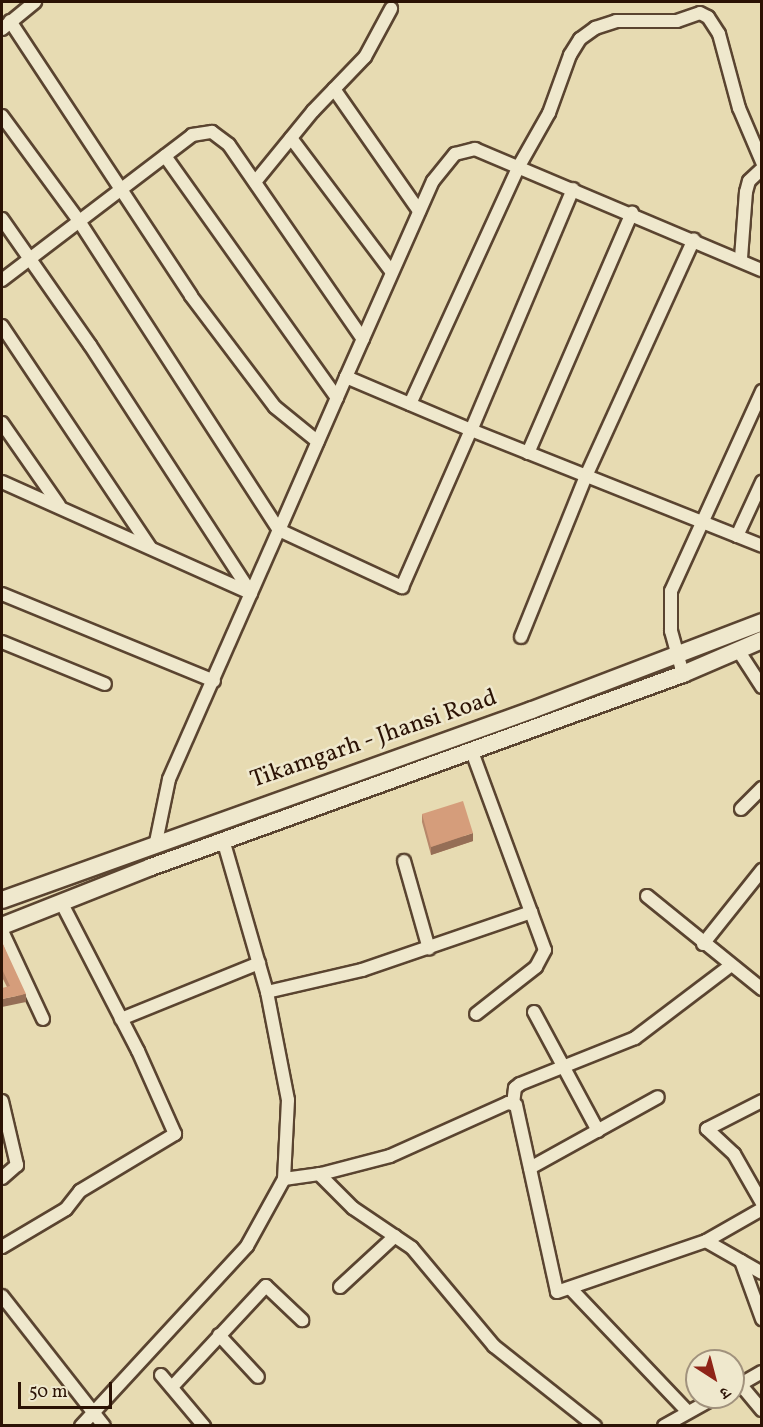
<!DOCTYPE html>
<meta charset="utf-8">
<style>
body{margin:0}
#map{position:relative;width:763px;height:1427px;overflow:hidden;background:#e7dbb2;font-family:Vollkorn,"Noto Serif Devanagari",serif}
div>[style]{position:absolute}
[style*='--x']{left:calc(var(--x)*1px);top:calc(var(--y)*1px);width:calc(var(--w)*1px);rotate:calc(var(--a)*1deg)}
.roads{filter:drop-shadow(2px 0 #5a4430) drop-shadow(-2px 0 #5a4430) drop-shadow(0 2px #5a4430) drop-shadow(0 -2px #5a4430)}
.street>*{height:12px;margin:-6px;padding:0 6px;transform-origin:6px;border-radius:6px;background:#efe8cd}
.secondary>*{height:16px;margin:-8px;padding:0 8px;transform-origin:8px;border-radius:8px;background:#efe8cd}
.wall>*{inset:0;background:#b7876a}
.shaded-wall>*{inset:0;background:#956e56}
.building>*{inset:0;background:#d59d7b}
span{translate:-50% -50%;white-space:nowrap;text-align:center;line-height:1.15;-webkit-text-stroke:5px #efe8cd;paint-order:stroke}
.street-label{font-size:24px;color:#2b1204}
.frame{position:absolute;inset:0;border:3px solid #2b1204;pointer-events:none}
.north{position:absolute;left:685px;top:1349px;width:60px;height:60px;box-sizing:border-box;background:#efe8cd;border:2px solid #a1927d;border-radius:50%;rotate:144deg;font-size:16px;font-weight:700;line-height:24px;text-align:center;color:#2b1204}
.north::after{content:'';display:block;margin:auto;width:21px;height:27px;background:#8f2418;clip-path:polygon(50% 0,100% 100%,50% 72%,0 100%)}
.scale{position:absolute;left:18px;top:1382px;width:94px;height:27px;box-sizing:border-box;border:3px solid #2b1204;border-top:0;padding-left:8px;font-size:18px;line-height:21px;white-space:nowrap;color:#2b1204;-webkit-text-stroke:4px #efe8cd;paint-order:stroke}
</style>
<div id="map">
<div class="roads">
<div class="street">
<div style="--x:10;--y:21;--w:329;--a:56.6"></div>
<div style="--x:191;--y:296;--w:139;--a:52.9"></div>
<div style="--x:275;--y:407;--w:55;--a:39.1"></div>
<div style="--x:2;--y:29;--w:43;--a:-39.3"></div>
<div style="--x:334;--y:89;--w:149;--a:55.1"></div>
<div style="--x:2;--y:116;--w:130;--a:53.7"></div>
<div style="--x:79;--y:221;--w:368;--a:57.1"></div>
<div style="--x:291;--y:138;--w:166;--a:53.1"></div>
<div style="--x:165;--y:156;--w:297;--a:54.6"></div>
<div style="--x:255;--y:182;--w:92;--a:-50.8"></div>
<div style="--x:313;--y:111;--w:75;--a:-46.1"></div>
<div style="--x:365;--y:57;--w:55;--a:-61.6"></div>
<div style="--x:573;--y:189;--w:262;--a:112.9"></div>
<div style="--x:471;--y:430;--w:313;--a:21.7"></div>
<div style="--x:2;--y:219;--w:154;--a:55.1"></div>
<div style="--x:90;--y:345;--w:296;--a:57"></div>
<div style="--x:741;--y:258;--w:66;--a:-85.7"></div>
<div style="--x:746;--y:192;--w:11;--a:-75"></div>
<div style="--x:749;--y:181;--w:18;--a:-43"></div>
<div style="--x:2;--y:280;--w:239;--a:-37.3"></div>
<div style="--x:192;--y:135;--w:20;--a:-9"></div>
<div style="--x:212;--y:132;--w:21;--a:37"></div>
<div style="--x:229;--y:145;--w:236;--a:55.4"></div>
<div style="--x:2;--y:326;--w:266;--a:56.2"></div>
<div style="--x:346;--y:377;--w:214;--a:-66.1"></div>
<div style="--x:433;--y:181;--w:35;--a:-51"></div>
<div style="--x:455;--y:154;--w:21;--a:-14"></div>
<div style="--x:475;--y:149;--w:311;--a:22.9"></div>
<div style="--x:410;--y:404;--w:262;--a:-65.4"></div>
<div style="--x:519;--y:166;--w:61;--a:-60.5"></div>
<div style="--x:549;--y:113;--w:62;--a:-70.1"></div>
<div style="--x:570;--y:55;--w:19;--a:-58"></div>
<div style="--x:580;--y:39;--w:19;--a:-36"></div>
<div style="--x:595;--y:28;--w:22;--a:-18"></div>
<div style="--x:616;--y:21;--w:61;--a:0"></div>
<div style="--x:677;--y:21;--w:24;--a:-19"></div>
<div style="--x:700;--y:13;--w:9;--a:27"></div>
<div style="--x:708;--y:17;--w:20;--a:57"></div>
<div style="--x:719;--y:34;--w:77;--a:74.9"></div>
<div style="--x:739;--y:108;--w:59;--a:66.9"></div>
<div style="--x:2;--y:423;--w:100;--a:55.2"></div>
<div style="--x:528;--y:453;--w:262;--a:-66.6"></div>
<div style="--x:2;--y:482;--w:272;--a:24.1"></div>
<div style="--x:737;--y:536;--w:60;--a:-65.2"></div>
<div style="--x:2;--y:594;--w:229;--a:22.3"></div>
<div style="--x:521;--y:637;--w:174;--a:-68"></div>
<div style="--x:586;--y:476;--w:260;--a:-65.5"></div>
<div style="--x:2;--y:642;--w:111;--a:22.2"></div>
<div style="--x:738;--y:650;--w:44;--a:57"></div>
<div style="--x:683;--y:674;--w:45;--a:-105.6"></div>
<div style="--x:671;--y:631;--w:40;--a:-90"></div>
<div style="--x:671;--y:591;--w:220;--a:-65.5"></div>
<div style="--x:471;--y:749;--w:214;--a:69.8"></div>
<div style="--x:545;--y:950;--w:19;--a:118"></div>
<div style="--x:536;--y:967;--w:76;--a:141.9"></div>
<div style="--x:741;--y:809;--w:30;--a:-45"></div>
<div style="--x:156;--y:842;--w:64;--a:-78.3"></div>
<div style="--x:169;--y:779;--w:272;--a:-66.2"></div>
<div style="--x:279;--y:530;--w:136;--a:24.9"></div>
<div style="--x:402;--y:587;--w:171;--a:-66.3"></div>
<div style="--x:471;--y:430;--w:136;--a:-157"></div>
<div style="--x:346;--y:377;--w:167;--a:113.6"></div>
<div style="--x:404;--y:861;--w:91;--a:74.1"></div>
<div style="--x:647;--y:896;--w:148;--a:39"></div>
<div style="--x:2;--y:931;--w:97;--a:65"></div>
<div style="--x:703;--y:944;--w:95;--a:-51.4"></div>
<div style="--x:267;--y:992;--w:98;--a:-13"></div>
<div style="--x:362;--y:970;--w:179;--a:-18.9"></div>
<div style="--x:534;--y:1012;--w:135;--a:61.7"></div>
<div style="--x:121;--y:1019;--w:149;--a:-22.1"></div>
<div style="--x:2;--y:1101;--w:66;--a:76.8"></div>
<div style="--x:17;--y:1165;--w:20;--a:139"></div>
<div style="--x:762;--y:1101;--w:62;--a:153"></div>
<div style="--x:707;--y:1129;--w:37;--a:43"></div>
<div style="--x:734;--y:1154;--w:56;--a:60.3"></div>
<div style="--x:513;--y:1104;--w:16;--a:-83"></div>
<div style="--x:515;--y:1088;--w:6;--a:-39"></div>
<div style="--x:520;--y:1084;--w:124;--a:-21.8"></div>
<div style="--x:635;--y:1038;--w:119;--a:-37.2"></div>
<div style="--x:530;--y:1168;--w:146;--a:-29"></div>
<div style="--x:319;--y:1174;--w:48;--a:45"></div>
<div style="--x:353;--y:1208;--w:71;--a:34.1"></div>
<div style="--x:412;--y:1248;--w:128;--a:50.1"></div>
<div style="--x:494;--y:1346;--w:129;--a:38.4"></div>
<div style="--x:284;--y:1179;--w:37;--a:-8"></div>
<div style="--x:321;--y:1174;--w:71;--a:-14.6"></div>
<div style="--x:390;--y:1156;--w:129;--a:-24.2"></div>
<div style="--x:508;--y:1103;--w:8;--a:14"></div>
<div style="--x:516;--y:1105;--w:191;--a:77.6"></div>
<div style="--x:557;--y:1292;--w:157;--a:-18.9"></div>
<div style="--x:706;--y:1241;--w:64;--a:-29.7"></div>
<div style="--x:706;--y:1241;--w:64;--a:29.7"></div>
<div style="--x:2;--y:1247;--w:74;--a:-30.7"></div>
<div style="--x:66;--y:1209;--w:23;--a:-52"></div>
<div style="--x:80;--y:1191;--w:111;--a:-31"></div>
<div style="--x:175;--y:1134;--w:91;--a:-114"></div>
<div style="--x:138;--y:1051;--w:168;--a:-117.3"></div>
<div style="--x:741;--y:1261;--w:62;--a:70.1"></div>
<div style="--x:340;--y:1287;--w:75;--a:-42.8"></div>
<div style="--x:570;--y:1288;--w:171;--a:46.4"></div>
<div style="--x:2;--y:1296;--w:165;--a:51.9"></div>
<div style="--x:219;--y:1335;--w:57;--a:47.1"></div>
<div style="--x:161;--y:1375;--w:67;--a:49.9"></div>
<div style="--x:740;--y:1384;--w:34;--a:50"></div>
<div style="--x:172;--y:1387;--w:138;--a:-47.1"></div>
<div style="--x:266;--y:1286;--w:50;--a:43.4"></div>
<div style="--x:734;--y:1388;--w:32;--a:-30"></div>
<div style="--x:81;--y:1426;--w:245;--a:-47.3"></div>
<div style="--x:247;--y:1246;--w:77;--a:-61.1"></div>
<div style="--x:284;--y:1179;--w:79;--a:-87.1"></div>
<div style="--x:288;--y:1100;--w:110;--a:-101"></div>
<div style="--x:267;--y:992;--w:155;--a:-106.1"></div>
<div style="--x:664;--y:1426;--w:60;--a:-29.1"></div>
</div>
<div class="secondary">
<div style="--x:2;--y:900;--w:563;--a:-19.72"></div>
<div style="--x:532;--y:710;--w:246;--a:-20.9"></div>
<div style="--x:2;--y:926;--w:160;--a:-21.6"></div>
<div style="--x:151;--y:867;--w:566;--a:-19.94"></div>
<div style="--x:683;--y:674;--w:86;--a:-23.3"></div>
</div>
</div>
<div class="wall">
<div style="clip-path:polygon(422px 814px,473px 841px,431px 855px,422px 822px)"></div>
<div style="clip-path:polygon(2px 942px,26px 1002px,7px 987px,2px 977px)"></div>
</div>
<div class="shaded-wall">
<div style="clip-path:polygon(473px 833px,473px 841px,431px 855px,431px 847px)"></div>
<div style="clip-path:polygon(26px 994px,26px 1002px,2px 1007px,2px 999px)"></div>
</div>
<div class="building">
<div style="clip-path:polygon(463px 801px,473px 833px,431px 847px,422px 814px)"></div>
<div style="clip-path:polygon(2px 942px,26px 994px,2px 999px,2px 988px,10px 986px,2px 969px)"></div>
</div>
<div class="street-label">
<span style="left:374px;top:740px;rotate:-19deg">Tikamgarh - Jhansi Road</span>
</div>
<div class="frame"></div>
<div class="north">उ</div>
<div class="scale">50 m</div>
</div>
